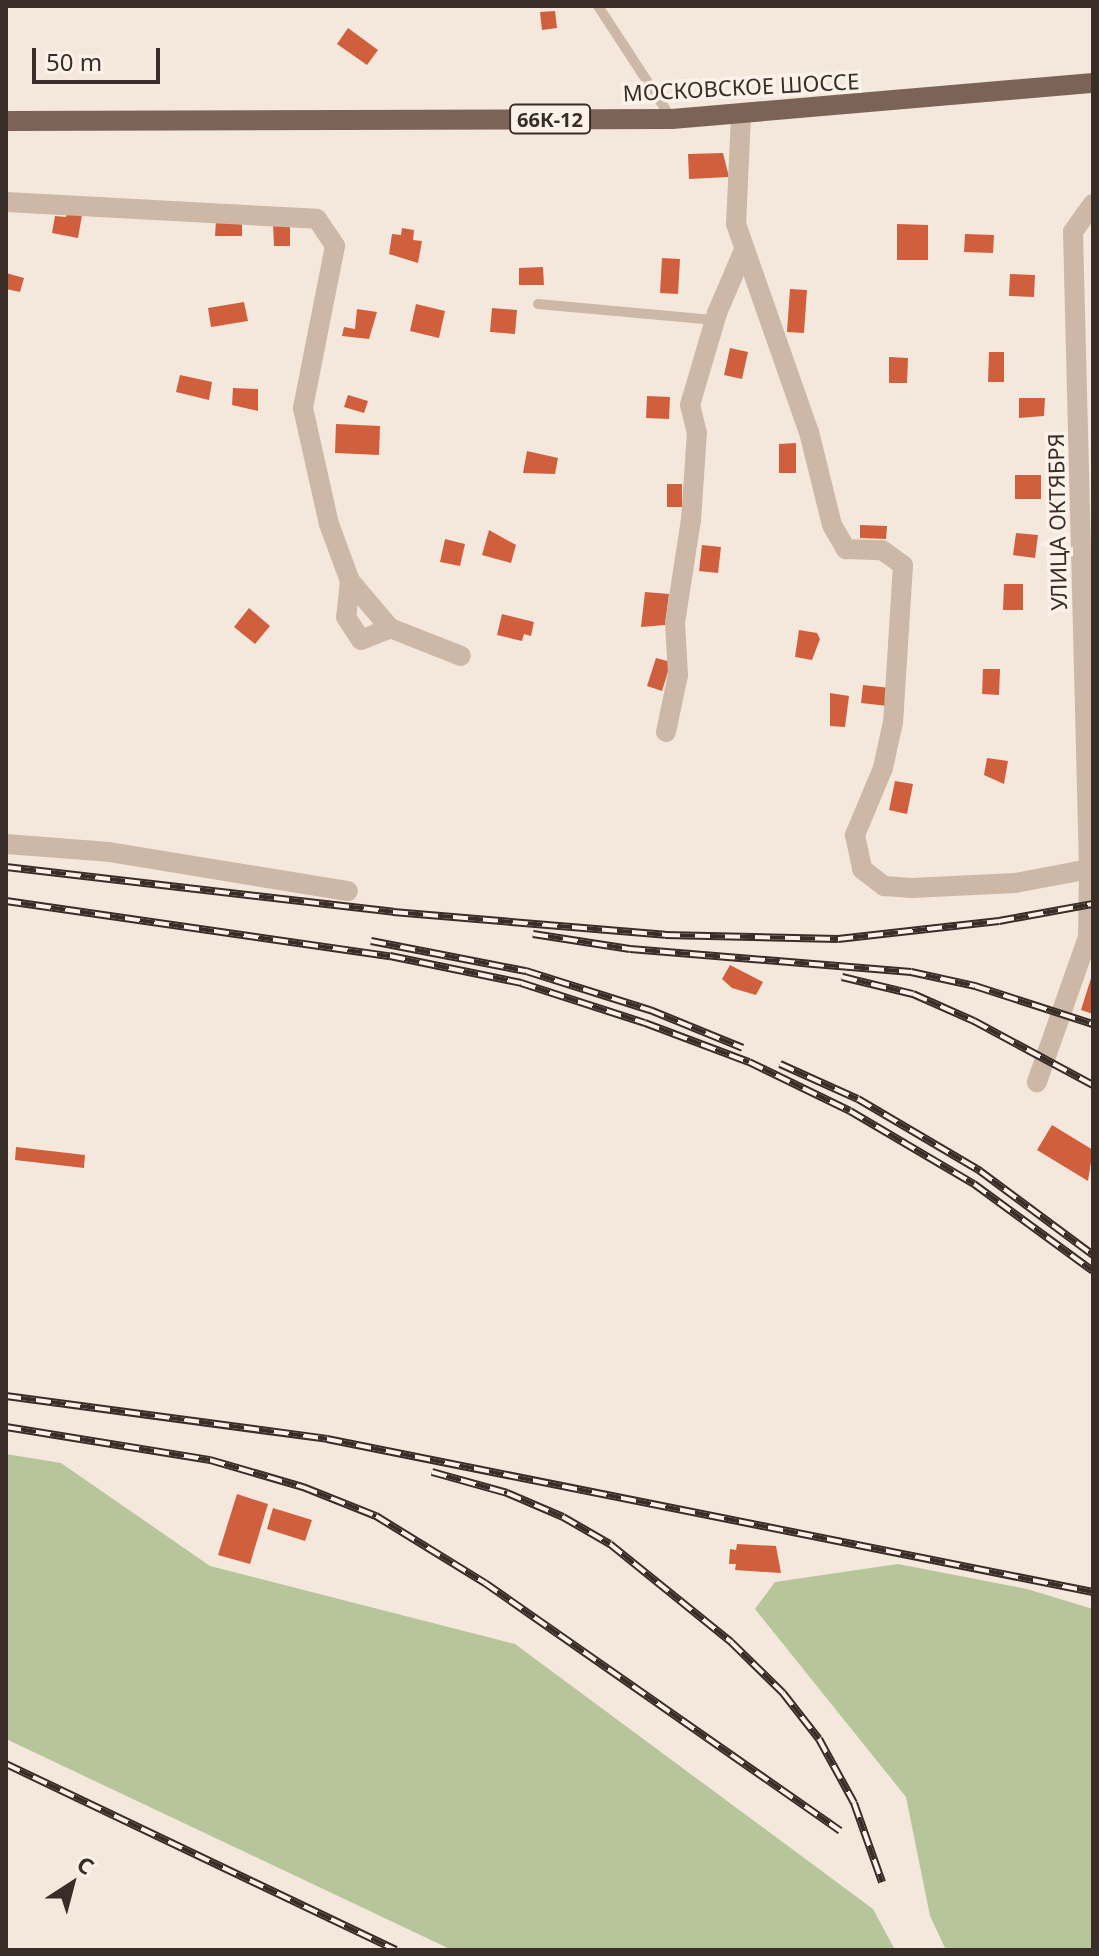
<!DOCTYPE html>
<meta charset="utf-8">
<style>
body{margin:0}
#map{position:relative;width:1099px;height:1956px;overflow:hidden;background:#f4e8dc;font-family:"Noto Sans",sans-serif}
div>[style]{position:absolute}
[style*='--x']{left:calc(var(--x)*1px);top:calc(var(--y)*1px);width:calc(var(--w)*1px);rotate:calc(var(--a)*1deg)}
.green>*{inset:0;background:#b7c59a}
.building>*{inset:0;background:#d05f3e}
.lane>*{height:10px;margin:-5px;padding:0 5px;transform-origin:5px;border-radius:5px;background:#cdb7a6}
.street>*{height:20px;margin:-10px;padding:0 10px;transform-origin:10px;border-radius:10px;background:#cdb7a6}
.primary>*{height:20px;margin:-10px;padding:0 10px;transform-origin:10px;border-radius:10px;background:#7c6357}
.rail>*{height:8px;margin-top:-4px;transform-origin:0;background:repeating-linear-gradient(90deg,#fbf2e9 0 15px,#392d28 0 30px);box-sizing:border-box;border-block:2px solid #392d28}
span{translate:-50% -50%;white-space:nowrap;text-align:center;line-height:1.15;-webkit-text-stroke:7px #fbf2e9;paint-order:stroke}
.shield-label span{padding:2px 6px;background:#fbf2e9;border:2px solid;border-radius:6px;-webkit-text-stroke-width:0}
.shield-label{font-size:20px;color:#392d28;font-weight:700}
.street-label{font-size:22px;color:#392d28}
.frame{position:absolute;inset:0;border:8px solid #392d28;pointer-events:none}
.north{position:absolute;left:32px;top:1844px;width:80px;height:80px;-webkit-text-stroke:6px #fbf2e9;paint-order:stroke;rotate:36deg;font-size:22px;font-weight:700;line-height:32px;text-align:center;color:#392d28}
.north::after{content:'';display:block;margin:auto;width:28px;height:36px;background:#392d28;clip-path:polygon(50% 0,100% 100%,50% 72%,0 100%)}
.scale{position:absolute;left:32px;top:48px;width:128px;height:36px;box-sizing:border-box;border:4px solid #392d28;border-top:0;padding-left:10px;font-size:24px;line-height:28px;white-space:nowrap;color:#392d28;-webkit-text-stroke:6px #fbf2e9;paint-order:stroke}
</style>
<div id="map">
<div class="green">
<div style="clip-path:polygon(6px 1454px,61px 1463px,210px 1566px,515px 1644px,873px 1909px,895px 1950px,452px 1950px,6px 1739px)"></div>
<div style="clip-path:polygon(898px 1564px,1027px 1589px,1093px 1609px,1093px 1950px,946px 1950px,930px 1916px,906px 1797px,755px 1609px,775px 1582px)"></div>
</div>
<div class="building">
<div style="clip-path:polygon(555px 11px,557px 28px,542px 30px,540px 12px)"></div>
<div style="clip-path:polygon(348px 28px,378px 50px,367px 65px,337px 44px)"></div>
<div style="clip-path:polygon(723px 153px,729px 177px,689px 179px,688px 154px)"></div>
<div style="clip-path:polygon(67px 212px,82px 215px,78px 238px,52px 233px,55px 216px,66px 217px)"></div>
<div style="clip-path:polygon(216px 221px,242px 221px,242px 236px,215px 236px)"></div>
<div style="clip-path:polygon(290px 223px,290px 246px,274px 246px,273px 224px)"></div>
<div style="clip-path:polygon(897px 224px,928px 225px,928px 260px,897px 260px)"></div>
<div style="clip-path:polygon(402px 228px,414px 230px,413px 240px,422px 241px,418px 263px,389px 254px,392px 234px,401px 235px)"></div>
<div style="clip-path:polygon(965px 234px,994px 235px,993px 253px,964px 252px)"></div>
<div style="clip-path:polygon(662px 258px,680px 259px,678px 294px,660px 293px)"></div>
<div style="clip-path:polygon(543px 267px,544px 285px,519px 285px,519px 268px)"></div>
<div style="clip-path:polygon(6px 273px,24px 278px,20px 292px,6px 289px)"></div>
<div style="clip-path:polygon(1010px 274px,1035px 275px,1034px 297px,1009px 296px)"></div>
<div style="clip-path:polygon(790px 289px,807px 290px,804px 333px,787px 332px)"></div>
<div style="clip-path:polygon(244px 302px,248px 321px,211px 327px,208px 308px)"></div>
<div style="clip-path:polygon(416px 304px,445px 311px,439px 338px,410px 331px)"></div>
<div style="clip-path:polygon(492px 308px,517px 310px,515px 334px,490px 332px)"></div>
<div style="clip-path:polygon(357px 309px,377px 312px,369px 339px,342px 336px,344px 327px,355px 329px)"></div>
<div style="clip-path:polygon(730px 348px,748px 352px,742px 379px,724px 375px)"></div>
<div style="clip-path:polygon(989px 352px,1004px 352px,1004px 382px,988px 382px)"></div>
<div style="clip-path:polygon(889px 357px,908px 358px,907px 383px,889px 383px)"></div>
<div style="clip-path:polygon(180px 375px,212px 382px,209px 400px,176px 392px)"></div>
<div style="clip-path:polygon(233px 388px,258px 389px,258px 411px,232px 405px)"></div>
<div style="clip-path:polygon(348px 395px,368px 401px,364px 413px,344px 407px)"></div>
<div style="clip-path:polygon(647px 396px,670px 397px,669px 419px,646px 418px)"></div>
<div style="clip-path:polygon(1019px 398px,1045px 398px,1044px 416px,1019px 418px)"></div>
<div style="clip-path:polygon(336px 424px,380px 426px,379px 455px,335px 453px)"></div>
<div style="clip-path:polygon(796px 443px,796px 473px,779px 473px,779px 444px)"></div>
<div style="clip-path:polygon(527px 451px,558px 458px,555px 474px,523px 473px)"></div>
<div style="clip-path:polygon(1015px 475px,1041px 475px,1041px 499px,1015px 499px)"></div>
<div style="clip-path:polygon(667px 484px,682px 484px,682px 507px,667px 507px)"></div>
<div style="clip-path:polygon(860px 525px,887px 526px,886px 539px,860px 538px)"></div>
<div style="clip-path:polygon(489px 530px,516px 545px,511px 563px,482px 555px)"></div>
<div style="clip-path:polygon(1016px 533px,1038px 535px,1035px 558px,1013px 555px)"></div>
<div style="clip-path:polygon(445px 539px,465px 544px,460px 566px,440px 562px)"></div>
<div style="clip-path:polygon(702px 545px,721px 547px,718px 573px,699px 571px)"></div>
<div style="clip-path:polygon(1004px 584px,1023px 584px,1023px 610px,1003px 610px)"></div>
<div style="clip-path:polygon(645px 592px,669px 594px,665px 625px,641px 627px)"></div>
<div style="clip-path:polygon(249px 608px,270px 626px,255px 644px,234px 627px)"></div>
<div style="clip-path:polygon(502px 614px,534px 622px,531px 636px,524px 634px,522px 641px,497px 635px)"></div>
<div style="clip-path:polygon(799px 630px,817px 633px,820px 639px,812px 660px,795px 657px)"></div>
<div style="clip-path:polygon(656px 658px,671px 662px,662px 691px,647px 686px)"></div>
<div style="clip-path:polygon(983px 669px,1000px 669px,999px 695px,982px 694px)"></div>
<div style="clip-path:polygon(863px 685px,890px 688px,888px 706px,861px 703px)"></div>
<div style="clip-path:polygon(830px 693px,849px 696px,845px 727px,830px 726px)"></div>
<div style="clip-path:polygon(987px 758px,1008px 761px,1004px 784px,984px 775px)"></div>
<div style="clip-path:polygon(895px 781px,913px 784px,907px 814px,889px 810px)"></div>
<div style="clip-path:polygon(730px 965px,763px 982px,756px 995px,732px 988px,722px 979px)"></div>
<div style="clip-path:polygon(1092px 975px,1093px 975px,1093px 1014px,1081px 1010px)"></div>
<div style="clip-path:polygon(1052px 1125px,1093px 1150px,1088px 1181px,1037px 1150px)"></div>
<div style="clip-path:polygon(16px 1147px,85px 1155px,84px 1168px,15px 1160px)"></div>
<div style="clip-path:polygon(237px 1494px,268px 1504px,250px 1564px,218px 1555px)"></div>
<div style="clip-path:polygon(273px 1508px,312px 1520px,305px 1541px,267px 1529px)"></div>
<div style="clip-path:polygon(737px 1544px,776px 1546px,781px 1573px,735px 1570px,736px 1564px,729px 1564px,730px 1549px,736px 1550px)"></div>
</div>
<div class="lane">
<div style="--x:598;--y:6;--w:135;--a:56.8"></div>
<div style="--x:538;--y:304;--w:178;--a:5.2"></div>
</div>
<div class="street">
<div style="--x:741;--y:115;--w:109;--a:92.6"></div>
<div style="--x:736;--y:224;--w:220;--a:70.7"></div>
<div style="--x:809;--y:432;--w:96;--a:76.1"></div>
<div style="--x:832;--y:525;--w:28;--a:60"></div>
<div style="--x:846;--y:549;--w:36;--a:2"></div>
<div style="--x:882;--y:550;--w:26;--a:36"></div>
<div style="--x:903;--y:565;--w:157;--a:93.6"></div>
<div style="--x:893;--y:722;--w:47;--a:102.3"></div>
<div style="--x:883;--y:768;--w:73;--a:112.7"></div>
<div style="--x:855;--y:835;--w:35;--a:78"></div>
<div style="--x:862;--y:869;--w:28;--a:38"></div>
<div style="--x:884;--y:886;--w:28;--a:4"></div>
<div style="--x:912;--y:888;--w:103;--a:-2.8"></div>
<div style="--x:1015;--y:883;--w:75;--a:-10.7"></div>
<div style="--x:1089;--y:869;--w:68;--a:90.8"></div>
<div style="--x:1088;--y:937;--w:154;--a:109.4"></div>
<div style="--x:6;--y:202;--w:311;--a:3.1"></div>
<div style="--x:317;--y:219;--w:32;--a:56"></div>
<div style="--x:335;--y:246;--w:165;--a:101.2"></div>
<div style="--x:303;--y:408;--w:119;--a:77.4"></div>
<div style="--x:329;--y:524;--w:61;--a:69.8"></div>
<div style="--x:350;--y:581;--w:62;--a:49.6"></div>
<div style="--x:390;--y:628;--w:76;--a:21.5"></div>
<div style="--x:1093;--y:204;--w:34;--a:126"></div>
<div style="--x:1073;--y:232;--w:637;--a:88.56"></div>
<div style="--x:1089;--y:869;--w:4;--a:-14"></div>
<div style="--x:350;--y:581;--w:36;--a:96"></div>
<div style="--x:346;--y:617;--w:27;--a:57"></div>
<div style="--x:361;--y:640;--w:31;--a:-22"></div>
<div style="--x:666;--y:732;--w:58;--a:-78.1"></div>
<div style="--x:678;--y:675;--w:52;--a:-93.3"></div>
<div style="--x:675;--y:623;--w:104;--a:-81.2"></div>
<div style="--x:691;--y:520;--w:87;--a:-86.1"></div>
<div style="--x:697;--y:433;--w:29;--a:-104"></div>
<div style="--x:690;--y:405;--w:96;--a:-73.6"></div>
<div style="--x:717;--y:313;--w:69;--a:-66.8"></div>
<div style="--x:6;--y:844;--w:103;--a:4.4"></div>
<div style="--x:109;--y:852;--w:242;--a:9.3"></div>
</div>
<div class="primary">
<div style="--x:6;--y:121;--w:666;--a:-0.17"></div>
<div style="--x:672;--y:119;--w:423;--a:-4.9"></div>
</div>
<div class="rail">
<div style="--x:6;--y:867;--w:390;--a:6.6"></div>
<div style="--x:393;--y:912;--w:273;--a:4.8"></div>
<div style="--x:665;--y:935;--w:173;--a:1.3"></div>
<div style="--x:838;--y:939;--w:162;--a:-6.4"></div>
<div style="--x:999;--y:921;--w:96;--a:-10.3"></div>
<div style="--x:6;--y:901;--w:388;--a:8.2"></div>
<div style="--x:390;--y:956;--w:134;--a:11.6"></div>
<div style="--x:521;--y:983;--w:130;--a:17.9"></div>
<div style="--x:645;--y:1023;--w:111;--a:20.6"></div>
<div style="--x:749;--y:1062;--w:112;--a:25.9"></div>
<div style="--x:850;--y:1111;--w:144;--a:30.5"></div>
<div style="--x:974;--y:1184;--w:147;--a:36.2"></div>
<div style="--x:533;--y:934;--w:98;--a:8.8"></div>
<div style="--x:630;--y:949;--w:282;--a:4.7"></div>
<div style="--x:911;--y:972;--w:66;--a:12.3"></div>
<div style="--x:975;--y:986;--w:124;--a:17.9"></div>
<div style="--x:371;--y:941;--w:158;--a:11"></div>
<div style="--x:526;--y:971;--w:130;--a:17.5"></div>
<div style="--x:650;--y:1010;--w:100;--a:22.2"></div>
<div style="--x:842;--y:977;--w:73;--a:13.5"></div>
<div style="--x:913;--y:994;--w:67;--a:23.9"></div>
<div style="--x:974;--y:1021;--w:135;--a:28.3"></div>
<div style="--x:780;--y:1064;--w:85;--a:24.2"></div>
<div style="--x:858;--y:1099;--w:142;--a:30.5"></div>
<div style="--x:980;--y:1171;--w:141;--a:36.6"></div>
<div style="--x:6;--y:1396;--w:324;--a:7.6"></div>
<div style="--x:327;--y:1439;--w:781;--a:11.3"></div>
<div style="--x:6;--y:1427;--w:207;--a:9.2"></div>
<div style="--x:210;--y:1460;--w:97;--a:16.2"></div>
<div style="--x:303;--y:1487;--w:79;--a:21.7"></div>
<div style="--x:376;--y:1516;--w:128;--a:31.6"></div>
<div style="--x:485;--y:1583;--w:433;--a:34.9"></div>
<div style="--x:432;--y:1472;--w:78;--a:15.6"></div>
<div style="--x:507;--y:1493;--w:61;--a:23.2"></div>
<div style="--x:563;--y:1517;--w:54;--a:29.9"></div>
<div style="--x:610;--y:1544;--w:156;--a:39"></div>
<div style="--x:731;--y:1642;--w:73;--a:44.4"></div>
<div style="--x:783;--y:1693;--w:58;--a:52"></div>
<div style="--x:819;--y:1739;--w:73;--a:61.3"></div>
<div style="--x:854;--y:1803;--w:84;--a:70.5"></div>
<div style="--x:6;--y:1764;--w:432;--a:25.5"></div>
</div>
<div class="shield-label">
<span style="left:550px;top:119px">66К-12</span>
</div>
<div class="street-label">
<span style="left:741px;top:87px;rotate:-3deg">МОСКОВСКОЕ ШОССЕ</span>
<span style="left:1057px;top:522px;rotate:-91deg">УЛИЦА ОКТЯБРЯ</span>
</div>
<div class="frame"></div>
<div class="north">С</div>
<div class="scale">50 m</div>
</div>
